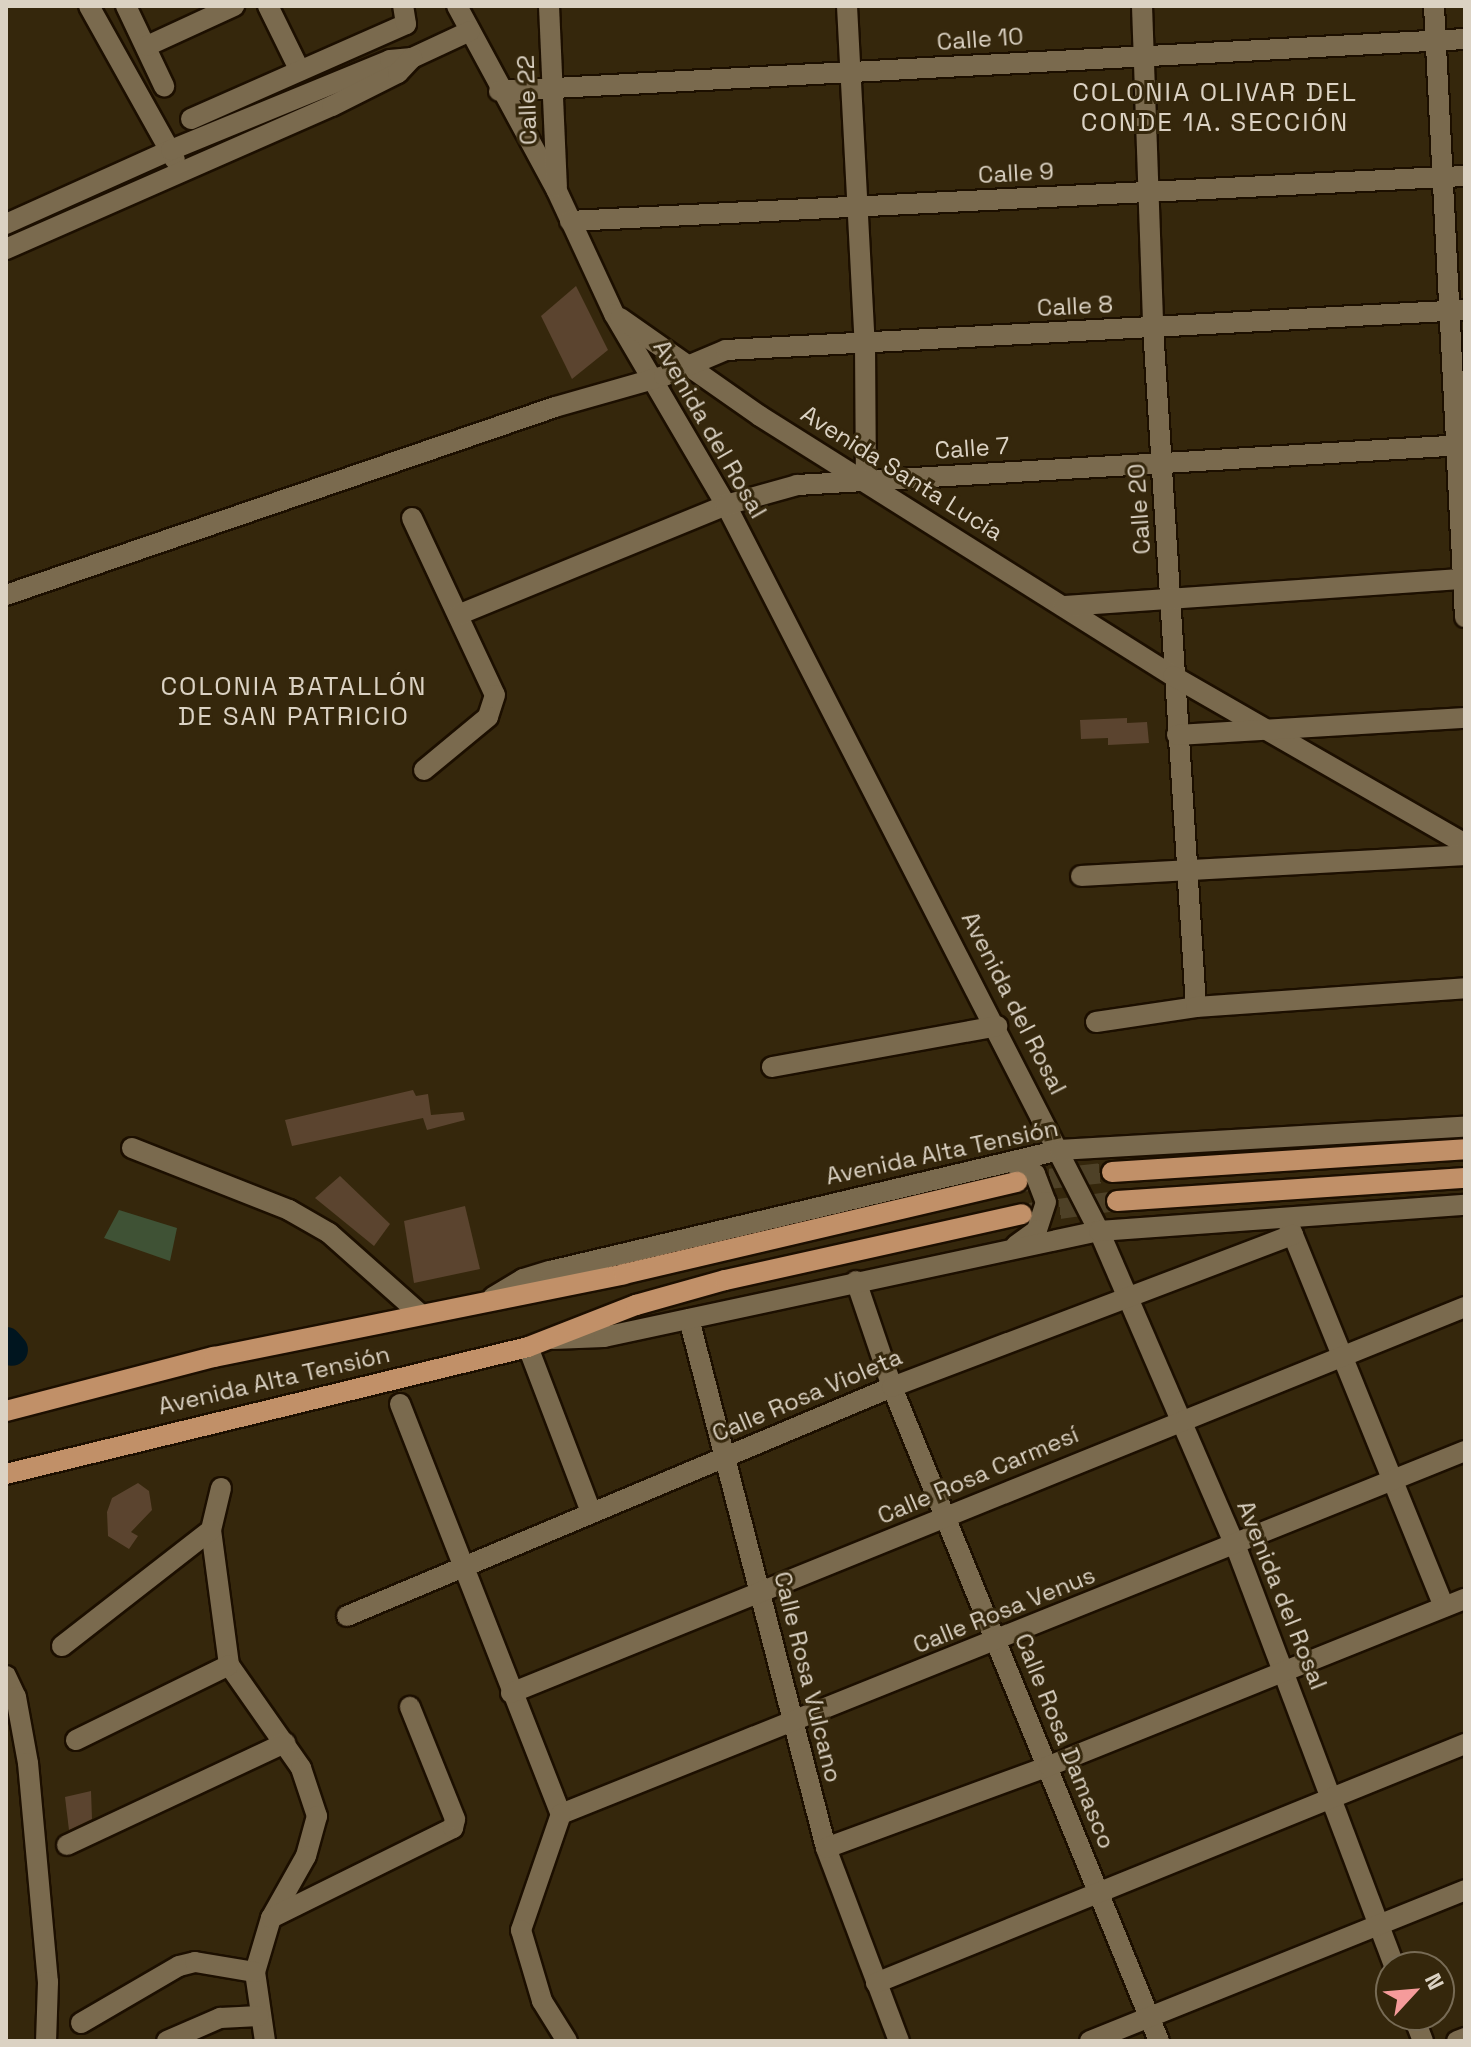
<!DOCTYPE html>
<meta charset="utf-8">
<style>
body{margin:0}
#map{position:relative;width:1471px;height:2047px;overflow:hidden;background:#35270c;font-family:"Space Grotesk",sans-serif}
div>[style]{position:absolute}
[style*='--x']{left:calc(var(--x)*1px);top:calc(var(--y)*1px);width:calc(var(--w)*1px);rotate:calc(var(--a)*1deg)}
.green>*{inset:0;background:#3f5235}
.river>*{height:32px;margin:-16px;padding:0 16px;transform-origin:16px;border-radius:16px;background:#00151f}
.building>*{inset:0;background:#5b442f}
.major-tunnel>*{height:20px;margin-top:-10px;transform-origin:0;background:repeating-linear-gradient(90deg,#4e4127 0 20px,transparent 0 30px)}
.roads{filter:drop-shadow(2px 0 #1c0f00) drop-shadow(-2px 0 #1c0f00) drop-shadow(0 2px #1c0f00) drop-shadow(0 -2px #1c0f00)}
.minor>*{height:20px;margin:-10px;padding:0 10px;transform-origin:10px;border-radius:10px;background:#7a6a4e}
.major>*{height:20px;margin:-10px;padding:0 10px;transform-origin:10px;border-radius:10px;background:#c19068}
span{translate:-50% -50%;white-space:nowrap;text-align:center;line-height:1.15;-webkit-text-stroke:6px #35270c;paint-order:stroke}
.street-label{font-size:24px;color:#dbd2c3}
.neighbourhood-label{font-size:26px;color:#dbd2c3;letter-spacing:2px}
.frame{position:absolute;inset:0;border:8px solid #dbd2c3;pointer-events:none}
.north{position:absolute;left:1375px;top:1951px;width:80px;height:80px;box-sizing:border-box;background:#35270c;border:2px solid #776b55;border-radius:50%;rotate:64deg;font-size:22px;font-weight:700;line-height:32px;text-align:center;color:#dbd2c3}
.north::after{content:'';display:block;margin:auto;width:28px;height:36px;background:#f59b9b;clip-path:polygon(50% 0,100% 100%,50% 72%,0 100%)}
</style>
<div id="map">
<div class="green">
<div style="clip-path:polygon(119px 1210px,177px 1228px,170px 1261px,104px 1238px)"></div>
</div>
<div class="river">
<div style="--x:6;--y:1343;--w:9;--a:49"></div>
</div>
<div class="building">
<div style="clip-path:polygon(576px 286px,608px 350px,572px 379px,541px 316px)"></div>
<div style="clip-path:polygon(1127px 718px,1127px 723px,1147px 722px,1149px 743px,1108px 745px,1108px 738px,1081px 739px,1080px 720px)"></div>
<div style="clip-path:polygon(413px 1090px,416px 1096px,428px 1094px,431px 1115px,463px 1112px,465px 1120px,427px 1130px,423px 1118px,292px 1146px,285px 1120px)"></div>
<div style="clip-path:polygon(340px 1176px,390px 1224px,374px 1246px,315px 1198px)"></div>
<div style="clip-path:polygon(465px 1206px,480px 1269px,414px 1283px,404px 1221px)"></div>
<div style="clip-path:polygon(138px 1483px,149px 1491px,152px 1510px,131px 1532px,138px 1536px,129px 1549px,108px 1536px,107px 1512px,112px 1498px)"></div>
<div style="clip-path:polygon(91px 1791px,92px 1819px,69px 1830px,65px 1797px)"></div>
</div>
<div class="major-tunnel">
<div style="--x:1020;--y:1182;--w:93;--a:-6.2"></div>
<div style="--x:1030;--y:1213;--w:88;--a:-7.9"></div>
</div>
<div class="roads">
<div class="minor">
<div style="--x:89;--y:6;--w:176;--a:60.8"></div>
<div style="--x:126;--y:6;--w:89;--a:64.6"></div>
<div style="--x:268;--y:6;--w:72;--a:63.8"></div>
<div style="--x:457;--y:6;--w:210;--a:61.6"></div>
<div style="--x:557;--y:191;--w:136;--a:65.1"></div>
<div style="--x:614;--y:314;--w:221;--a:59.6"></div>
<div style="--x:726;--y:505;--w:816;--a:62.81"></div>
<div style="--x:1099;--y:1231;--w:344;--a:66.6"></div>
<div style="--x:1236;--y:1547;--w:449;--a:69.3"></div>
<div style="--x:549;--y:6;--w:181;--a:87.5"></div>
<div style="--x:847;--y:6;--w:338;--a:87"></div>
<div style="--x:865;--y:344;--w:136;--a:89.6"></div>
<div style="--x:1142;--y:6;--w:321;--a:88"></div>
<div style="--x:1153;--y:327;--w:681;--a:86.38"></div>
<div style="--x:1434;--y:6;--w:612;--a:87.1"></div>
<div style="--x:147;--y:46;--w:96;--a:-24.7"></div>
<div style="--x:499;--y:91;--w:967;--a:-3.08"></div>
<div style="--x:191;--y:119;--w:235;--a:-23.8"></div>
<div style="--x:406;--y:24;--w:18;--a:-99"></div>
<div style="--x:570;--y:221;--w:896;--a:-2.88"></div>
<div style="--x:6;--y:224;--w:181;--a:-24.2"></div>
<div style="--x:171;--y:150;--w:237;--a:-22.3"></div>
<div style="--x:390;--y:60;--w:22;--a:-5"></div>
<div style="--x:412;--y:58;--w:64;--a:-25"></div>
<div style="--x:6;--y:249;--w:356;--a:-23.7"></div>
<div style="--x:332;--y:106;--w:74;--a:-26.6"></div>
<div style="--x:398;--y:73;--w:21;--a:-47"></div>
<div style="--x:620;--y:318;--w:171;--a:35"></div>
<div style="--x:760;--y:416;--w:488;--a:32.2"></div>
<div style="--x:1173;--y:676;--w:337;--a:29.9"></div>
<div style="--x:412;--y:518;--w:195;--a:64.9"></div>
<div style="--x:495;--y:695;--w:23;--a:108"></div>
<div style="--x:488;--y:717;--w:83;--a:140.4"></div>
<div style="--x:6;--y:595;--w:580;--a:-18.9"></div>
<div style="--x:555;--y:407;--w:113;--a:-15.9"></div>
<div style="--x:664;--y:376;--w:67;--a:-22.8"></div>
<div style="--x:726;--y:350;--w:740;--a:-3.1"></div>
<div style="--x:1064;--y:606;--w:402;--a:-3.9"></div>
<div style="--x:458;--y:615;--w:290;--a:-22.3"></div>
<div style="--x:726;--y:505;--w:74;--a:-15.7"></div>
<div style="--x:797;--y:485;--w:669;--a:-3.43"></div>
<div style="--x:1177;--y:735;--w:289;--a:-3.4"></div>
<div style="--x:1081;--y:876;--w:385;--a:-3.1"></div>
<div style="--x:1096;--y:1022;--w:101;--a:-8.5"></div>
<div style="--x:1196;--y:1007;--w:270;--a:-4"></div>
<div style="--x:772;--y:1067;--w:229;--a:-10.3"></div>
<div style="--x:132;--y:1148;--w:169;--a:21.5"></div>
<div style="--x:289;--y:1210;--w:46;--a:29.9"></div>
<div style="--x:329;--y:1233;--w:120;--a:41.6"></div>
<div style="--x:1011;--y:1162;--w:27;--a:27"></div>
<div style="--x:1035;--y:1174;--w:30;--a:69"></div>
<div style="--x:1046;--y:1202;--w:29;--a:108"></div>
<div style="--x:1037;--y:1230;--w:26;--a:144"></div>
<div style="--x:1289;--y:1225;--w:412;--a:67.9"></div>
<div style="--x:856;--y:1281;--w:112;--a:71.2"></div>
<div style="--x:892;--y:1387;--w:706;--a:67.79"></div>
<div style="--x:493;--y:1297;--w:35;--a:-31"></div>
<div style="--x:523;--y:1279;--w:28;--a:-17"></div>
<div style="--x:550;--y:1271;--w:524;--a:-13.35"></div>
<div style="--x:1060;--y:1150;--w:406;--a:-3.3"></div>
<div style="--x:689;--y:1319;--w:546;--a:75.48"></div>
<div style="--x:826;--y:1848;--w:206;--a:69.3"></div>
<div style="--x:553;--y:1339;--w:51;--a:-2.2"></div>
<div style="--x:604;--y:1337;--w:506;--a:-12.09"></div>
<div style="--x:1099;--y:1231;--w:367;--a:-4.1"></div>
<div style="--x:528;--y:1347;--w:177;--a:69.1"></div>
<div style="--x:400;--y:1404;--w:440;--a:68.6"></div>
<div style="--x:221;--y:1488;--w:43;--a:103.4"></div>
<div style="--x:211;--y:1530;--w:136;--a:82.4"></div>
<div style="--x:229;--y:1665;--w:126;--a:55"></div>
<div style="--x:301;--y:1768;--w:51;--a:71.6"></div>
<div style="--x:317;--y:1816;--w:41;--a:105.4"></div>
<div style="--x:306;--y:1856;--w:71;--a:119.4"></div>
<div style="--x:271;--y:1918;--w:56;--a:106.5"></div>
<div style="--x:255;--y:1972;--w:70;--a:81.8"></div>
<div style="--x:347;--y:1616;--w:591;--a:-22.79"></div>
<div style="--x:892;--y:1387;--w:429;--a:-20.8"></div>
<div style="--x:62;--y:1646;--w:189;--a:-37.9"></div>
<div style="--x:6;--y:1676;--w:23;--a:65"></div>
<div style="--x:16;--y:1697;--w:67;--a:79.7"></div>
<div style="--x:28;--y:1763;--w:220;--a:84.8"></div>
<div style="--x:48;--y:1982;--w:59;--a:91.9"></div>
<div style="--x:511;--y:1693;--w:1029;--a:-22.03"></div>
<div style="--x:76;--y:1740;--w:170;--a:-26.1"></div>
<div style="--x:561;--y:1814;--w:974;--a:-21.88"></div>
<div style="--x:561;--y:1814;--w:123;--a:109"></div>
<div style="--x:521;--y:1930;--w:74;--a:73.5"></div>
<div style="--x:542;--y:2001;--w:47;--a:58"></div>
<div style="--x:67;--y:1845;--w:241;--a:-25.1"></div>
<div style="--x:826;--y:1848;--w:238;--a:-20.2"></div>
<div style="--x:1049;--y:1766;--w:448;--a:-21.9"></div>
<div style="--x:271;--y:1918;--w:203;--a:-26.3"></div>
<div style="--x:453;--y:1828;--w:9;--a:-77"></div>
<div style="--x:455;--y:1819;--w:121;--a:-111.9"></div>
<div style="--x:876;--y:1983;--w:636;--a:-22.09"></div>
<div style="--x:1413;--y:2015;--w:28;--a:69"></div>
<div style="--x:81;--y:2023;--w:113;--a:-30.2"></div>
<div style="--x:179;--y:1966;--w:16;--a:-14"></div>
<div style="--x:195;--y:1962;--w:61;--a:9.5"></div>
<div style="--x:167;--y:2041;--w:58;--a:-23.5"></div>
<div style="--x:220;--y:2018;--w:39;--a:-3"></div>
<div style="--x:1090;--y:2041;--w:404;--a:-21.9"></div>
<div style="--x:1457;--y:2041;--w:9;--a:-21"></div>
</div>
<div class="major">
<div style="--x:1112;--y:1172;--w:354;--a:-3.7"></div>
<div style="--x:1117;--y:1201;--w:349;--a:-3.8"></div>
<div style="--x:6;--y:1411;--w:215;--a:-14.6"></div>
<div style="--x:214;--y:1357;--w:418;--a:-11.4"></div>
<div style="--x:624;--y:1274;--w:404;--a:-13.2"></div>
<div style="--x:6;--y:1474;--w:537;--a:-13.67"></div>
<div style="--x:528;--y:1347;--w:116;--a:-21.3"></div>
<div style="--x:636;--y:1305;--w:92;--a:-15.7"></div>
<div style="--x:725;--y:1280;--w:304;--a:-12.5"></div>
</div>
</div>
<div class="street-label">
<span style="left:980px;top:39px;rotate:-4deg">Calle 10</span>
<span style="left:527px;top:100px;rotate:-92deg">Calle 22</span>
<span style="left:1016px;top:173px;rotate:-3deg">Calle 9</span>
<span style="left:1075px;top:306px;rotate:-3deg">Calle 8</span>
<span style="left:710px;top:429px;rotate:60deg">Avenida del Rosal</span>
<span style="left:972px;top:448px;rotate:-4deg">Calle 7</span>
<span style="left:902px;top:473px;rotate:32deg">Avenida Santa Lucía</span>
<span style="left:1139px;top:509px;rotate:-94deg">Calle 20</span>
<span style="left:1014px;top:1003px;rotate:63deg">Avenida del Rosal</span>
<span style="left:942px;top:1152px;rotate:-12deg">Avenida Alta Tensión</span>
<span style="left:274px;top:1380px;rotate:-13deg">Avenida Alta Tensión</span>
<span style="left:807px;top:1395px;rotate:-23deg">Calle Rosa Violeta</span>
<span style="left:978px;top:1475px;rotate:-23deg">Calle Rosa Carmesí</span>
<span style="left:1282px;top:1595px;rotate:68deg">Avenida del Rosal</span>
<span style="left:1004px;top:1610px;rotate:-22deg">Calle Rosa Venus</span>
<span style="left:808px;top:1677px;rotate:76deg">Calle Rosa Vulcano</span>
<span style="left:1065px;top:1741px;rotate:68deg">Calle Rosa Damasco</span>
</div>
<div class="neighbourhood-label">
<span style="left:1215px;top:108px">COLONIA OLIVAR DEL<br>CONDE 1A. SECCIÓN</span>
<span style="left:294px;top:702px">COLONIA BATALLÓN<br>DE SAN PATRICIO</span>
</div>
<div class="frame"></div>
<div class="north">N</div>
</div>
